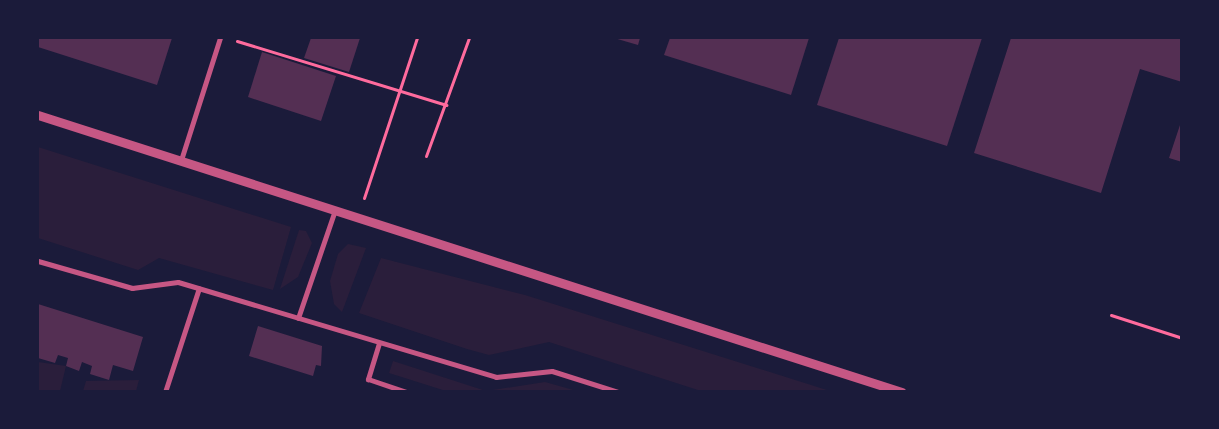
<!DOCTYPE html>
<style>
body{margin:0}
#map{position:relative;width:1219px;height:429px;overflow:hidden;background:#1b1b3a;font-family:"Golos Text",sans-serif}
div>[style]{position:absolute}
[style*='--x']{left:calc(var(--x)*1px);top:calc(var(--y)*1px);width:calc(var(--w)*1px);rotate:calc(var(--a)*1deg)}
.green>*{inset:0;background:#2a1e3b}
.building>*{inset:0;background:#542f53}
.path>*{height:3px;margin:-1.5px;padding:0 1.5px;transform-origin:1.5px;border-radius:1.5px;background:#ff6b9d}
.minor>*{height:5px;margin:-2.5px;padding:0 2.5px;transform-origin:2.5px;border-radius:2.5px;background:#c65784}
.tertiary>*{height:9px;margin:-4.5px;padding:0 4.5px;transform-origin:4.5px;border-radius:4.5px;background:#c65784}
span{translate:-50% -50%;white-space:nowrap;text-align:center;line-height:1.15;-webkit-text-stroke:4.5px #1b1b3a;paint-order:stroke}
.frame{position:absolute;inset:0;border:39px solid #1b1b3a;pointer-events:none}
</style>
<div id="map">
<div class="green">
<div style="clip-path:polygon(38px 147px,291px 227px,273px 290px,159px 258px,138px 270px,38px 238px)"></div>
<div style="clip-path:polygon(299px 230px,306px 231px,312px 243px,298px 277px,280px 289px)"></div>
<div style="clip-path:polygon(348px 244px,366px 248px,342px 312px,334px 304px,330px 281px,338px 254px)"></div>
<div style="clip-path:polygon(381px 258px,525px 295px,830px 391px,701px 391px,549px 342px,489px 355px,467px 349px,359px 313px)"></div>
<div style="clip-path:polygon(393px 361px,486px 391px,545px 382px,577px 391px,446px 391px,389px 373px)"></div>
<div style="clip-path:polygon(38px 362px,66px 366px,60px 391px,38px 391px)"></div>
<div style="clip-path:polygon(139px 380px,136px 391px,83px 391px,86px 381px)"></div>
</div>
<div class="building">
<div style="clip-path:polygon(38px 38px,172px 38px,157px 85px,38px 47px)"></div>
<div style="clip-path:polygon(311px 38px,360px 38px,349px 72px,304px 58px)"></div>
<div style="clip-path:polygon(614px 38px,640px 38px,638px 45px)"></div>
<div style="clip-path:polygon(670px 38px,809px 38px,791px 95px,664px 55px)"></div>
<div style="clip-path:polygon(839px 38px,982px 38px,947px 146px,817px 105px)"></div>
<div style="clip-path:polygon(1011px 38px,1182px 38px,1182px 82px,1140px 69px,1101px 193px,974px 153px)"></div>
<div style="clip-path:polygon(262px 52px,336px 76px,321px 121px,248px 97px)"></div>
<div style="clip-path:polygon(1182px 119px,1182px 162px,1169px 158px)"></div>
<div style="clip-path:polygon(38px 304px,143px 337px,133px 371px,113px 365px,109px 380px,90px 374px,92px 366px,82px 362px,79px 371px,66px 366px,68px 358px,58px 355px,55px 363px,38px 358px)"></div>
<div style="clip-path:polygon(258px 326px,322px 346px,321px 366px,316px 365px,313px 376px,249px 356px)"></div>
</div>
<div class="path">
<div style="--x:237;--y:41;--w:219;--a:17"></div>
<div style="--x:426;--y:156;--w:126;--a:-70"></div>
<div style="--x:364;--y:198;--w:169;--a:-71.7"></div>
<div style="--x:1111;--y:315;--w:75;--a:17.9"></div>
</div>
<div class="minor">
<div style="--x:181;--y:160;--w:128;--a:-72.3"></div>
<div style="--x:38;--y:261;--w:98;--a:16"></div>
<div style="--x:132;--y:288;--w:46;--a:-7.4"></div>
<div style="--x:178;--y:282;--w:332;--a:16.6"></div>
<div style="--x:496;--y:377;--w:56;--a:-6.1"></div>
<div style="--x:552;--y:371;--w:69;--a:17.7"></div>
<div style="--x:298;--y:318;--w:111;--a:-71.1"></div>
<div style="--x:379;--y:343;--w:38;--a:107"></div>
<div style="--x:368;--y:379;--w:40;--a:18.9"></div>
<div style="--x:165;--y:392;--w:109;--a:-71.9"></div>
</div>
<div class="tertiary">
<div style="--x:38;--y:115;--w:907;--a:17.78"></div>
</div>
<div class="frame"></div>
</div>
